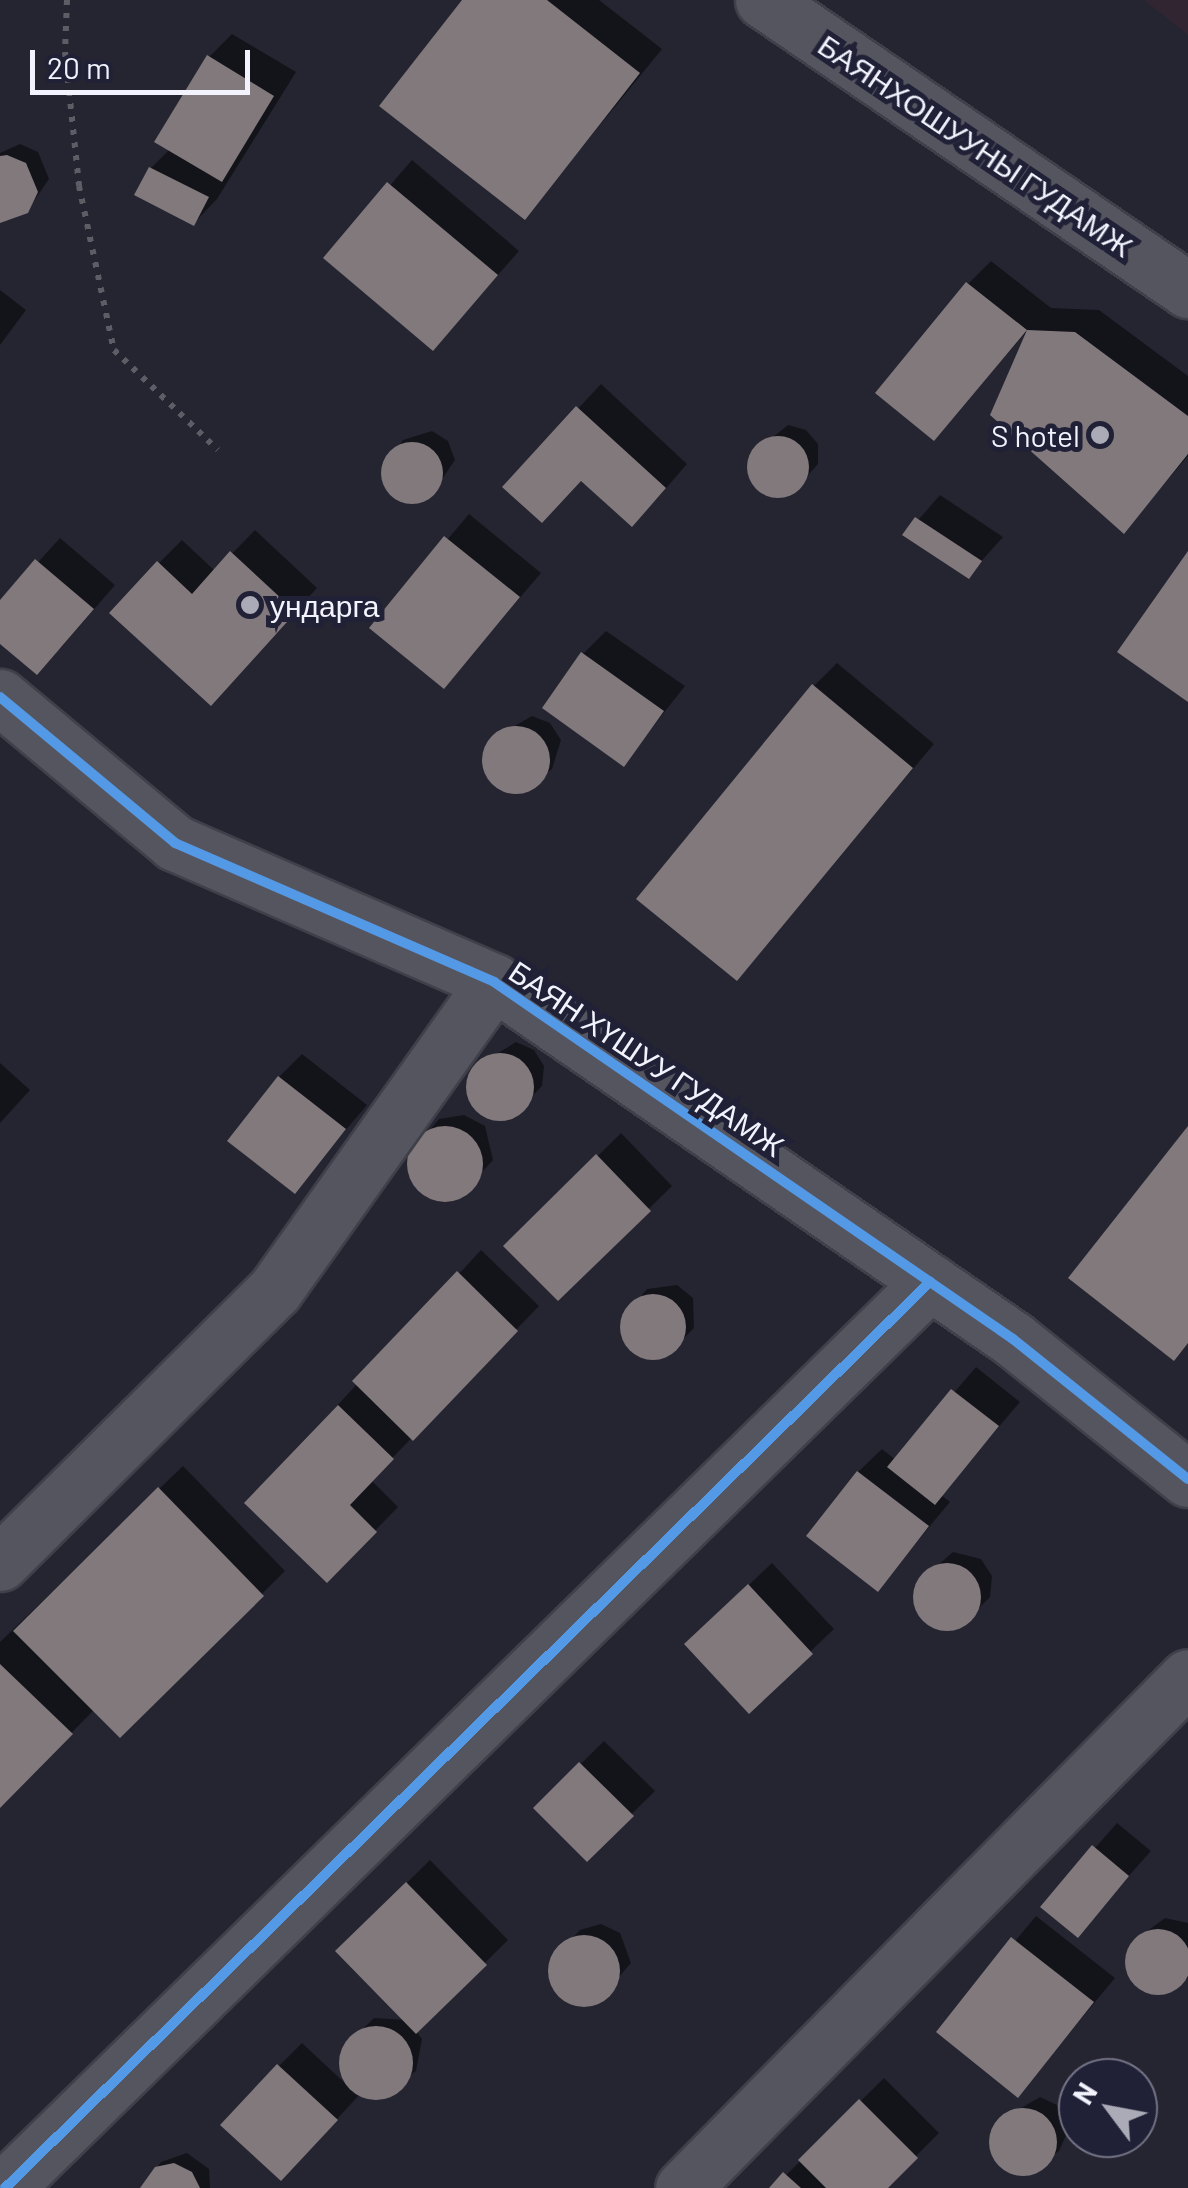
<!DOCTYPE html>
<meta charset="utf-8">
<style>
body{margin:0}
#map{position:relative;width:1188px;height:2188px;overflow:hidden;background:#252532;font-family:Barlow,sans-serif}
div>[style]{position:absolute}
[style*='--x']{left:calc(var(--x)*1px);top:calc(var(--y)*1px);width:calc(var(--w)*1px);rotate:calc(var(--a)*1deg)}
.education>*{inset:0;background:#312532}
.shadow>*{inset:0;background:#0007}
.building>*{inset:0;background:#82797c}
.round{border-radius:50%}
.path>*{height:6px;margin-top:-3px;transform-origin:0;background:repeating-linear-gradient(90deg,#5d5d66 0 5px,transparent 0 13px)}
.roads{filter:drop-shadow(2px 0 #40404a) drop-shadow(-2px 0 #40404a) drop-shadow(0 2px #40404a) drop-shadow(0 -2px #40404a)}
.minor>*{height:55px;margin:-27.5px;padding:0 27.5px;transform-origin:27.5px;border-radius:27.5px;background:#55555f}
.secondary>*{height:55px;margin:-27.5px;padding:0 27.5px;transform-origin:27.5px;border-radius:27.5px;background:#55555f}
.cycleway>*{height:10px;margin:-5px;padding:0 5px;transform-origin:5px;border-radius:5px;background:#5399e6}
.dots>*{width:28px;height:28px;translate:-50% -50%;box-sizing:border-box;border:5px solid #202037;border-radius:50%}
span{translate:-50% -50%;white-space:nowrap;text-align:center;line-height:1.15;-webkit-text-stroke:10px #202037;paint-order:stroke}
.street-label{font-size:30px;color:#f2f3fd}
.poi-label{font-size:30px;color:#f2f3fd}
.right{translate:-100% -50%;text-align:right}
.left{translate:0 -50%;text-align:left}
.north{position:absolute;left:1058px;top:2058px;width:100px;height:100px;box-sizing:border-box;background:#202037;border:2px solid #747486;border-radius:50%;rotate:302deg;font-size:28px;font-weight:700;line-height:40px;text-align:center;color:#f2f3fd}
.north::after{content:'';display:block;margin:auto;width:35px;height:45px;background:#aaabb6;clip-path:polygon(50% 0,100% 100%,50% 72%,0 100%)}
.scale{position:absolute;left:30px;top:50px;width:220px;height:45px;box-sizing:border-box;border:5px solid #f2f3fd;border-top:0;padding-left:12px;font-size:30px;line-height:35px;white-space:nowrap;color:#f2f3fd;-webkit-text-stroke:8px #202037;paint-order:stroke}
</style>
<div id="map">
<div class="education">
<div style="clip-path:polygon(1144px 0,1188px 0,1188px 35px)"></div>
</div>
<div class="shadow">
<div style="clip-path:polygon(465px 0,599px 0,662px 49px,525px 217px)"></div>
<div style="clip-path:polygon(232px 34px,296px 72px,217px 199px,194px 223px,151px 168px,170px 149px,209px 57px)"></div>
<div style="clip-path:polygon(20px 144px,38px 152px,49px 179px,27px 211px,8px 220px,0 219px,0 153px)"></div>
<div style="clip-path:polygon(412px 160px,519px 251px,433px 348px,327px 258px)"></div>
<div style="clip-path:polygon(991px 261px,1051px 308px,1099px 310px,1188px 376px,1188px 456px,1124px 531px,993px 415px,1029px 329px,934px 437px,968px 284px)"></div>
<div style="clip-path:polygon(0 290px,26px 310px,0 345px)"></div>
<div style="clip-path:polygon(601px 384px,687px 464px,655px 501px,582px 478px,505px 487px)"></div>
<div style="clip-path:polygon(788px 425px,806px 430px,818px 444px,818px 464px,793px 492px,764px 493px,749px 473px,751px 455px)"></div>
<div style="clip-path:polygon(432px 431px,448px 441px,455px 460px,434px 491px,407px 502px,391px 494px,383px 469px,403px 440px)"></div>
<div style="clip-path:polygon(940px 495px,1003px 537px,968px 576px,906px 534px)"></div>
<div style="clip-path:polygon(469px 514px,541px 573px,444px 686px,373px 627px)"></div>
<div style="clip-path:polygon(255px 530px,317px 588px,234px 680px,159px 563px,182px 540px,215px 571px)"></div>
<div style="clip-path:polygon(60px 538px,115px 585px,60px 649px,0 640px,0 604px)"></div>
<div style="clip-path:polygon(606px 631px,685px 686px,624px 763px,583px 654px)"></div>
<div style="clip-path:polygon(837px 663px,934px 744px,736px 978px,814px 686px)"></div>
<div style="clip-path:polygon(532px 716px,550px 723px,561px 740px,552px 769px,520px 792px,499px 786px,487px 770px,492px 739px)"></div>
<div style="clip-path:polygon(516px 1042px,534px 1050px,544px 1066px,542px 1086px,514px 1115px,483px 1113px,470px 1096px,477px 1066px)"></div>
<div style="clip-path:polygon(302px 1054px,367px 1105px,294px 1191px,279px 1077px)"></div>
<div style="clip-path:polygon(0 1063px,30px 1090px,0 1123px)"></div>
<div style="clip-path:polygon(464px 1115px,485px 1126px,493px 1160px,459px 1197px,437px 1199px,410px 1176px,411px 1152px,439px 1119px)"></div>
<div style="clip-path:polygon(621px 1133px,672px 1186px,558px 1298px,507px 1246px)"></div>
<div style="clip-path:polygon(481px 1250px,539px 1306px,371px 1480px,398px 1507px,327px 1580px,247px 1503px)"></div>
<div style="clip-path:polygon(677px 1285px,693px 1298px,694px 1328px,667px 1355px,638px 1354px,624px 1339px,622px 1319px,647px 1289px)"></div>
<div style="clip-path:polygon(976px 1367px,1020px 1402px,941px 1495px,950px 1502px,878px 1588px,858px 1472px,882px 1449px,896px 1460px)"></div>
<div style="clip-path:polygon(183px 1466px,285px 1571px,120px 1735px,95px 1709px,0 1805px,0 1642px)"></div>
<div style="clip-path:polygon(953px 1552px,981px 1559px,992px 1576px,990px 1597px,962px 1625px,930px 1623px,917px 1606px,924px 1577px)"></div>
<div style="clip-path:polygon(772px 1563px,834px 1629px,749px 1710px,711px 1621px)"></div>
<div style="clip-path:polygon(604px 1741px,655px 1791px,587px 1858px,536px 1808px)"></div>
<div style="clip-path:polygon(1117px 1823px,1151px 1851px,1077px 1934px,1044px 1906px)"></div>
<div style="clip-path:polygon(430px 1860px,508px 1940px,416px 2031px,422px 2039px,416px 2071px,376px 2098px,361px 2093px,304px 2155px,279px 2066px,302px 2043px,350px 2088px,342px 2072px,344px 2048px,374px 2018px,406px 2020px,338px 1951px)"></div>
<div style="clip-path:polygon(1036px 1916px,1115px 1978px,1018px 2095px,939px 2032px)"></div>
<div style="clip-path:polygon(1165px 1918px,1188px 1923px,1188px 1978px,1163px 1993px,1142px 1988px,1130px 1972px,1135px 1940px)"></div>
<div style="clip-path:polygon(601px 1924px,620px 1933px,631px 1963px,597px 2002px,574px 2003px,553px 1981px,553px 1959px,580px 1930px)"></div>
<div style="clip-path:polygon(884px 2078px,939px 2133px,884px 2188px,773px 2188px)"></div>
<div style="clip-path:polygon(1040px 2097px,1057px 2105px,1068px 2131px,1059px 2151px,1027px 2173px,1006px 2168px,994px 2152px,999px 2121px)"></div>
<div style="clip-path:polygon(187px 2153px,209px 2169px,210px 2188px,143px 2188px,161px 2162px)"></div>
</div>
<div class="building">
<div style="clip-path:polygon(462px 0,547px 0,640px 73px,525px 220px,379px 106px)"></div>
<div style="clip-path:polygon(207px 55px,274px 96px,222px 182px,154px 142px)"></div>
<div style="clip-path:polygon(7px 155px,26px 163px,38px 192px,28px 213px,0 223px,0 156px)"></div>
<div style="clip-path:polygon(149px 167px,209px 197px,194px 226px,134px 195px)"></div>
<div style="clip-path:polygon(387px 182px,498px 275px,433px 351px,323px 258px)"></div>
<div style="clip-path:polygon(966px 282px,1027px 330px,1075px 332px,1188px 416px,1188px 454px,1124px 534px,990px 415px,1027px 330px,934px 441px,875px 393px)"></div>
<div style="clip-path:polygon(576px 406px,666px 488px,632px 527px,581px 481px,542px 523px,502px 487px)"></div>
<div class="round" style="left:747px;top:436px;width:62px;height:62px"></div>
<div class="round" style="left:381px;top:442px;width:62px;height:62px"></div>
<div style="clip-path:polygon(915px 517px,982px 561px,969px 579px,902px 535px)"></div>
<div style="clip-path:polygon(444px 536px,520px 597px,444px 689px,369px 628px)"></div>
<div style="clip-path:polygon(230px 551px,296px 612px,211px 706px,109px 613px,157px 561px,192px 594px)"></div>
<div style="clip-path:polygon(1188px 551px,1188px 702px,1117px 652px)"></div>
<div style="clip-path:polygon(35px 559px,94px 609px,37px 675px,0 644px,0 600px)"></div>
<div style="clip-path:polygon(581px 652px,664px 711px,624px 767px,542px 708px)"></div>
<div style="clip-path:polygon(812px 684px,913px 768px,737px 981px,636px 899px)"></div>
<div class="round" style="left:482px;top:726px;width:68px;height:68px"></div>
<div class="round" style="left:466px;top:1053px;width:68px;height:68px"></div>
<div style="clip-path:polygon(278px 1076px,346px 1129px,295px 1194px,227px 1141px)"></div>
<div class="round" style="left:407px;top:1126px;width:76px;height:76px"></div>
<div style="clip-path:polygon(1188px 1126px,1188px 1343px,1174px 1361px,1068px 1278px)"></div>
<div style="clip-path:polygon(596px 1154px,651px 1211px,558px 1301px,503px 1246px)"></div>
<div style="clip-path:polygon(457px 1271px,518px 1331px,413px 1441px,352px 1381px)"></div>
<div class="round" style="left:620px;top:1294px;width:66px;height:66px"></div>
<div style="clip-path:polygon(951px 1389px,999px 1426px,935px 1505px,887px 1467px)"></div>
<div style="clip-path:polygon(338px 1405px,394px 1459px,350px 1505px,377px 1532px,327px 1583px,244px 1503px)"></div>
<div style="clip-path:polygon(857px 1471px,929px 1526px,878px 1592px,806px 1536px)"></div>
<div style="clip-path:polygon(158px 1487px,264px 1596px,120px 1738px,13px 1631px)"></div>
<div class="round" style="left:913px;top:1563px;width:68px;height:68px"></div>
<div style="clip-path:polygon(748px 1584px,813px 1654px,749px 1714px,684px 1644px)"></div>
<div style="clip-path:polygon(0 1664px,73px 1734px,0 1808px)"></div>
<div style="clip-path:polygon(579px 1762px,634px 1816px,587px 1862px,533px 1808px)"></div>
<div style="clip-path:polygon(1092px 1845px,1129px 1876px,1078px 1938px,1040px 1907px)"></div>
<div style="clip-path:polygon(406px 1882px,487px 1965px,416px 2034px,335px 1951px)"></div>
<div class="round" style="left:1125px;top:1929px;width:66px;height:66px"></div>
<div class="round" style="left:548px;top:1935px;width:72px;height:72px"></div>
<div style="clip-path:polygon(1011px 1937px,1094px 2002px,1018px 2098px,936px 2032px)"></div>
<div class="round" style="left:339px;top:2026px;width:74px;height:74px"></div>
<div style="clip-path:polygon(277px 2064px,338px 2120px,281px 2181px,220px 2125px)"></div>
<div style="clip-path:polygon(859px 2099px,918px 2158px,888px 2188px,826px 2188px,798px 2160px)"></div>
<div class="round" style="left:989px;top:2108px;width:68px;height:68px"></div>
<div style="clip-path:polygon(174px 2163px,192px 2172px,200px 2188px,140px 2188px,155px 2167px)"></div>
<div style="clip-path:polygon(783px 2172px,801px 2188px,769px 2188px)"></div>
</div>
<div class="path">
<div style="--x:67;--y:0;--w:52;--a:92.2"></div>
<div style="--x:65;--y:52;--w:135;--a:84"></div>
<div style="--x:79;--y:186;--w:168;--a:78"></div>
<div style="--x:114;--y:350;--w:144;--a:43.9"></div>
</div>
<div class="roads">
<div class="minor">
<div style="--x:0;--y:697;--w:228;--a:39.8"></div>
<div style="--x:175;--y:843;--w:348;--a:23.5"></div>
<div style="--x:494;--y:982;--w:630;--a:34.52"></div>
<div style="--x:1013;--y:1339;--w:224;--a:38.7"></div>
<div style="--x:0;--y:1563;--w:387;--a:-44.8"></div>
<div style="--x:275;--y:1290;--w:378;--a:-54.6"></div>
<div style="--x:5;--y:2188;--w:1295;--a:-44.41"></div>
<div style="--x:683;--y:2188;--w:718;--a:-45.34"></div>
</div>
<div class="secondary">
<div style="--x:763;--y:0;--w:515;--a:34.31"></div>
</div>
</div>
<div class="cycleway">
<div style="--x:0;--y:697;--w:228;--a:39.8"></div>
<div style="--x:175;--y:843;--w:348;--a:23.5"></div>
<div style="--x:494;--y:982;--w:630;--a:34.52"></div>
<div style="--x:1013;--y:1339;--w:224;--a:38.7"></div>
<div style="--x:5;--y:2188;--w:1295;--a:-44.41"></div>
</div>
<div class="dots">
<div style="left:1100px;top:435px;background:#aaabb6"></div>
<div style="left:250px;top:605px;background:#aaabb6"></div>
</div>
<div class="street-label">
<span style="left:976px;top:145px;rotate:34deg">БАЯНХОШУУНЫ ГУДАМЖ</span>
<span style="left:647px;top:1058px;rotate:34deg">БАЯН ХҮШУУ ГУДАМЖ</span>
</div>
<div class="poi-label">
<span class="right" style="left:1080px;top:435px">S hotel</span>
<span class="left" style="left:270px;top:605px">ундарга</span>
</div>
<div class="north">N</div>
<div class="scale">20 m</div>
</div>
